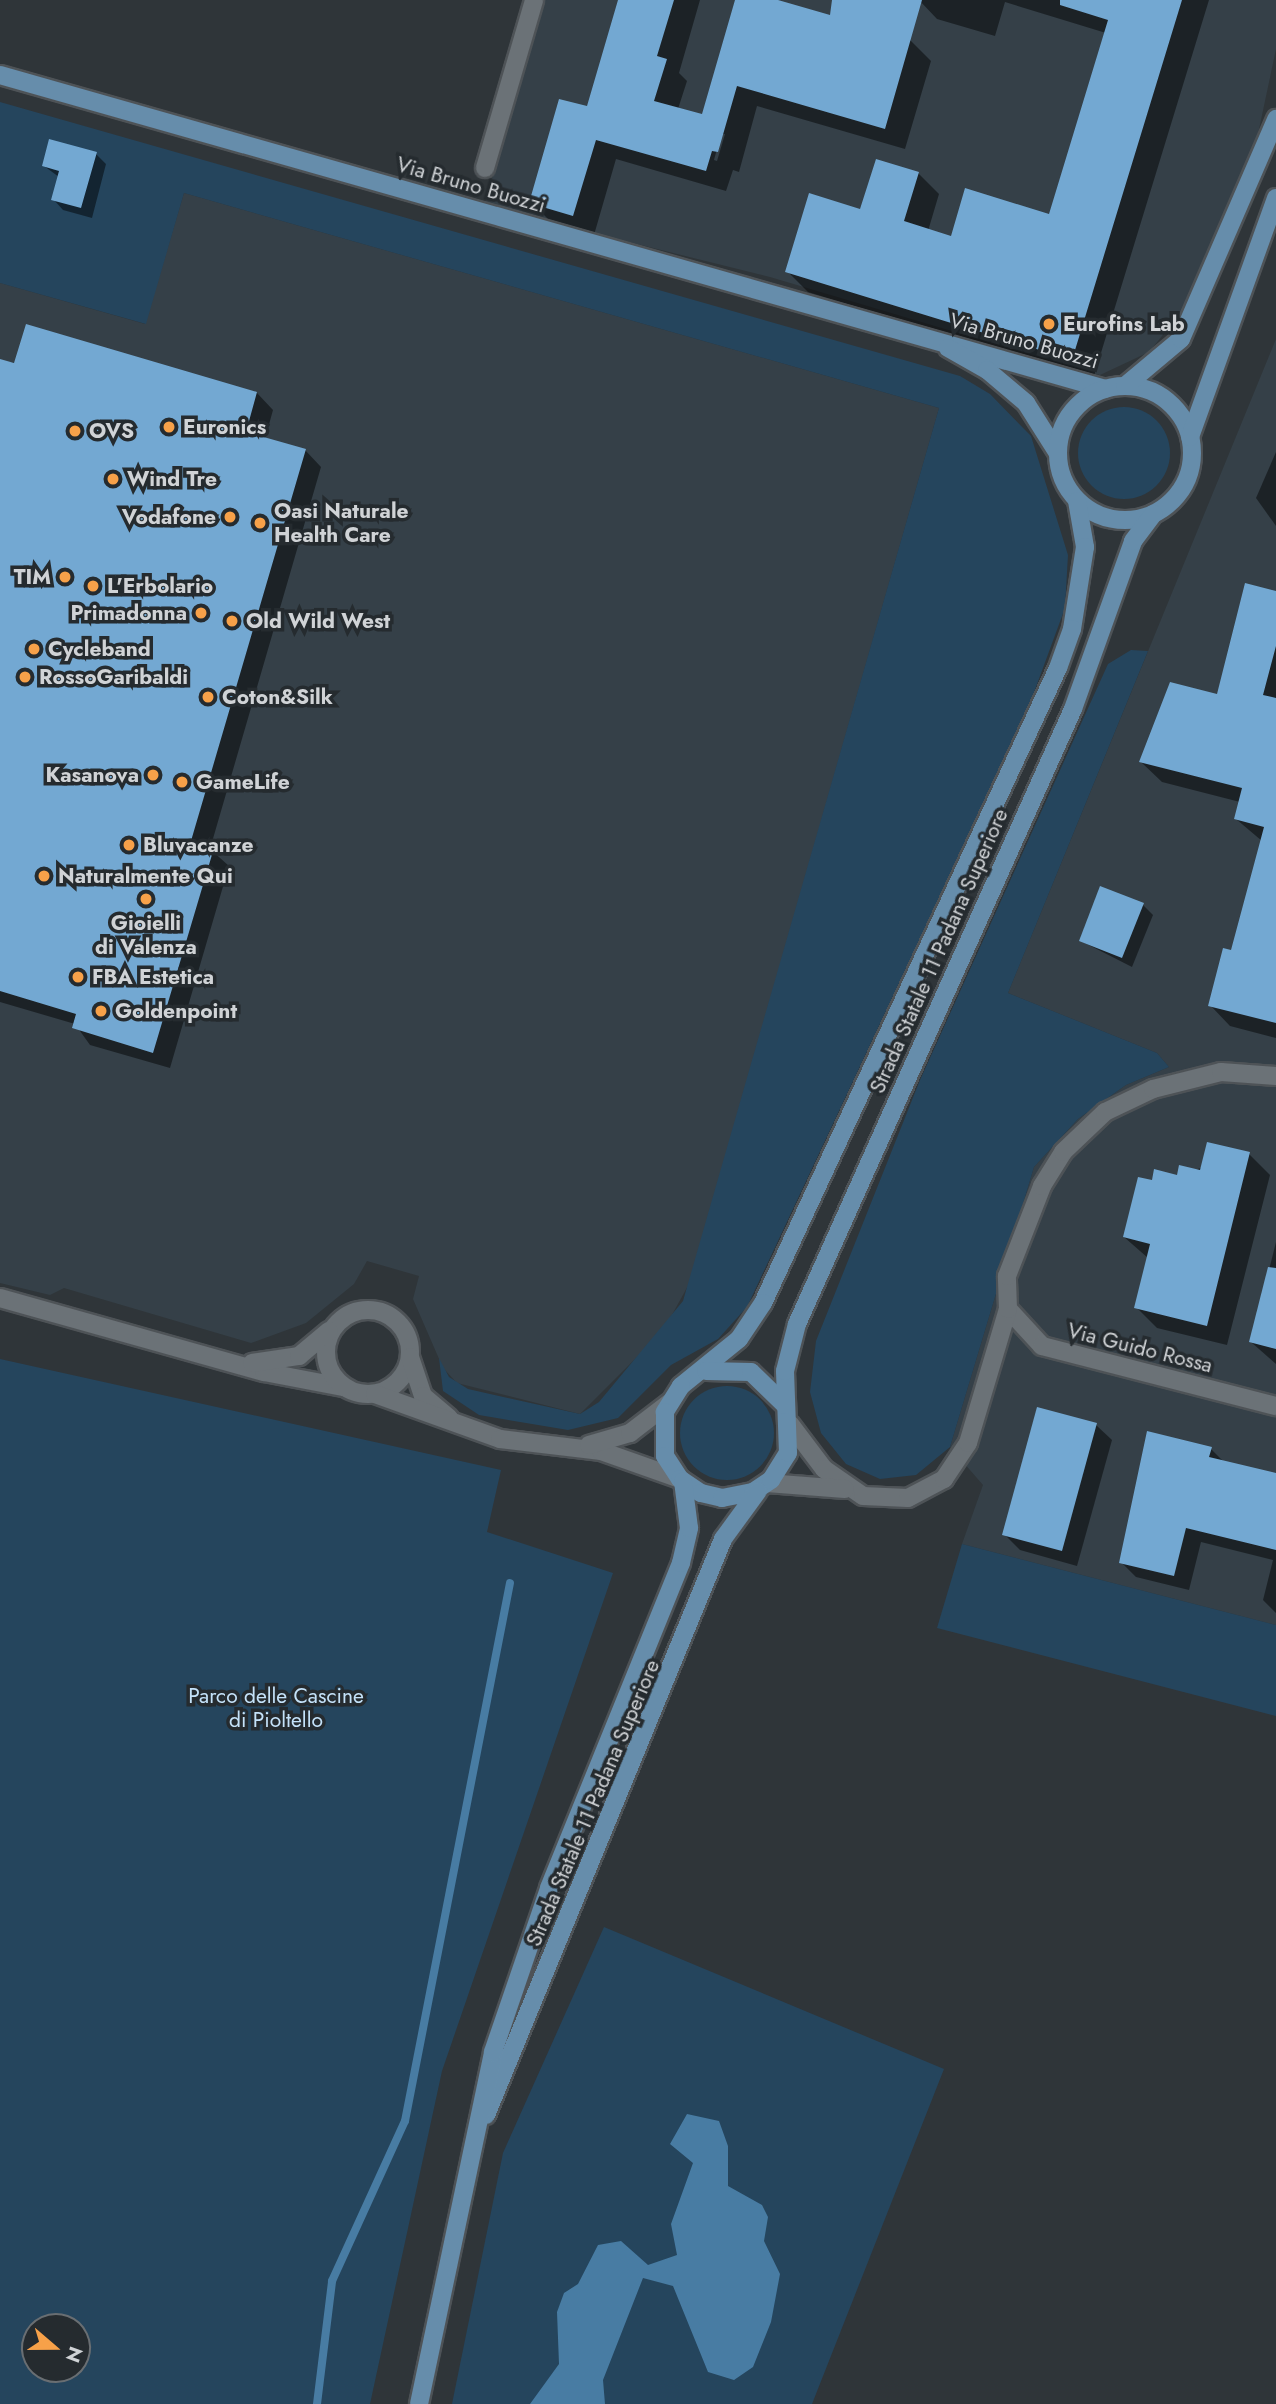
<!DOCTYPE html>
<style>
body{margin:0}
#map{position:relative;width:1276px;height:2404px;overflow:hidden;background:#2f3539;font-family:Jost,sans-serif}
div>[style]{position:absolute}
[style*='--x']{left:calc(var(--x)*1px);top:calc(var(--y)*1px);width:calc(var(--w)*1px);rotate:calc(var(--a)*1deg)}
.built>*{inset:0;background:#354048}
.green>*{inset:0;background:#25455d}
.round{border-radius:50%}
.water>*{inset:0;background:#487ca3}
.shadow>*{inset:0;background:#0007}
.stream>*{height:8px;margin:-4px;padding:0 4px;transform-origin:4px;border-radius:4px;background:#487ca3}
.building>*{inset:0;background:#73a8d2}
.roads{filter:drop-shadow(2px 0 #4e5357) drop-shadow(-2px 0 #4e5357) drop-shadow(0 2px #4e5357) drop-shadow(0 -2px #4e5357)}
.minor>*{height:18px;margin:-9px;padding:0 9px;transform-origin:9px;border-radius:9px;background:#6b7277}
.minor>.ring{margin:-9px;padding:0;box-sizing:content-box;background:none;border:18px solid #6b7277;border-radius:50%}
.major>*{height:18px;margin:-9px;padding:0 9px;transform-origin:9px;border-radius:9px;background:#668dab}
.major>.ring{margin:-9px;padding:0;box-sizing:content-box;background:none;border:18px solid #668dab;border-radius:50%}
.dots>*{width:19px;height:19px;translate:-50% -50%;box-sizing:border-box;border:4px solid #252b2f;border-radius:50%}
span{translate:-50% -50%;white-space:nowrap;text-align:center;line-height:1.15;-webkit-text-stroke:7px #252b2f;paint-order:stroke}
.street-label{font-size:21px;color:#d0d3d6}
.poi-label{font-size:21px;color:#d0d3d6;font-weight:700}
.left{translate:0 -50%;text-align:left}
.right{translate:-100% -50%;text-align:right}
.park-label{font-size:21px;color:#c4e2f9}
.north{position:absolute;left:21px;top:2313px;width:70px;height:70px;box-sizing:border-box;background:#252b2f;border:2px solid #696e72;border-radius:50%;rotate:110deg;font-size:19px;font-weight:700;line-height:28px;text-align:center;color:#d0d3d6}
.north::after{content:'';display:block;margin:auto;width:24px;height:32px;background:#f7a149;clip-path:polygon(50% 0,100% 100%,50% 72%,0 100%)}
</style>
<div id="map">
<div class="built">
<div style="clip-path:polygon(543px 0,1276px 0,1276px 49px,1258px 134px,1184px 309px,1149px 352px,1100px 375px,770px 277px,484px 206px)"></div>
<div style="clip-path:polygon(184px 193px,939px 408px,689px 1284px,663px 1331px,580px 1414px,457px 1383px,443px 1368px,413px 1299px,419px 1276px,367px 1261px,354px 1284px,306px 1323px,251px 1343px,64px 1288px,50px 1295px,0 1283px,0 283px,145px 324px)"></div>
<div style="clip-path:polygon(1276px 339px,1276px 1625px,962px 1544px,983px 1485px,950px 1447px,1034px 1167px,1078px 1119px,1126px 1085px,1169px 1067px,1157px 1053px,1008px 993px)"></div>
</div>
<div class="green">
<div style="clip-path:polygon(0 102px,960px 376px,990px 394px,1031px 436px,1068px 555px,1065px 608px,1029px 706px,747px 1307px,718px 1339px,671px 1365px,618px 1418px,568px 1430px,479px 1415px,443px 1391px,439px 1358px,449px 1377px,468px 1389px,580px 1414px,599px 1402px,683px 1301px,939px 408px,184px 193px,146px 324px,0 283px)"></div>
<div class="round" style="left:1078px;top:407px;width:92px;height:92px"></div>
<div style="clip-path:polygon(1131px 650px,1148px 651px,1008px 993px,1157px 1053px,1169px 1067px,1126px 1085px,1078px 1119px,1034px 1167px,950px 1447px,916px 1475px,880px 1479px,846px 1464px,821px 1433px,810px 1392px,816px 1341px,920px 1080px,1108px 664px)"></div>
<div style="clip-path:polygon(evenodd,0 1359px,501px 1470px,487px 1532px,613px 1573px,442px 2071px,370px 2404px,0 2404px,0 1359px,35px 2327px,77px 2327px,77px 2369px,35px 2369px,35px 2327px)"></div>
<div class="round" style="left:680px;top:1386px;width:94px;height:94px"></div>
<div style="clip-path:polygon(962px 1544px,1276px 1625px,1276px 1716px,937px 1628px)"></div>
<div style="clip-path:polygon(604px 1927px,944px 2069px,812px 2404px,452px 2404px,503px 2153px)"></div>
</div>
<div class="water">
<div style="clip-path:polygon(687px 2114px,719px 2121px,728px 2146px,728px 2186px,762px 2205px,768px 2217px,764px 2241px,780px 2274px,771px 2322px,753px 2367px,734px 2380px,708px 2372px,673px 2286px,643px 2278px,603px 2380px,605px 2404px,530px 2404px,559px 2364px,557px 2312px,564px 2293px,578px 2284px,598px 2245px,621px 2241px,648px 2265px,677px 2255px,671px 2224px,693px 2163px,670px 2144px)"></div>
</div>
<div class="shadow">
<div style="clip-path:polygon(evenodd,620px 0,700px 0,679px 73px,687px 81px,678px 109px,703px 116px,737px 0,772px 0,910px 40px,931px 61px,905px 149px,757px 106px,739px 172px,733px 170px,726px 191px,616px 159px,594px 235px,552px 223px,531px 202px,588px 109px,620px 0,721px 134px,725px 134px,717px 161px,714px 160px,721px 134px)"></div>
<div style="clip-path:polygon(919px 0,1209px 0,1093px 379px,808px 292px,787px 271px,918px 173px,939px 194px,928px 231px,952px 238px,1051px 216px,1106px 33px,1005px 2px,995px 36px,937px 19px)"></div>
<div style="clip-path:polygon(96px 154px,106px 164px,92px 218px,63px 210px,53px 199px,59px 177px,44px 166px)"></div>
<div style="clip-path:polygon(0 361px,257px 393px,273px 410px,265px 439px,305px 450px,321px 467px,210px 849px,229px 866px,170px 1068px,90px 1045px,75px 1024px,0 1002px)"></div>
<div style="clip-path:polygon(1276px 452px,1276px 526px,1256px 498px)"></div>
<div style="clip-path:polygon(1276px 593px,1276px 1038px,1230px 1026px,1210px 1005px,1233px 952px,1262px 841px,1236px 819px,1240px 802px,1162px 782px,1141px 762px,1218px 696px)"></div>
<div style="clip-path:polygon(1143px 905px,1153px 915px,1132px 967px,1081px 941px)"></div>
<div style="clip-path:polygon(1249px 1154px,1270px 1175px,1227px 1345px,1157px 1328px,1136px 1307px,1148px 1258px,1124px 1237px,1153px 1182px)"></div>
<div style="clip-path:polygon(1276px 1242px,1276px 1364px,1251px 1342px)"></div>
<div style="clip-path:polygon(1096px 1425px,1112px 1440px,1077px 1566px,1020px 1550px,1004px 1534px)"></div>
<div style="clip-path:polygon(1211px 1449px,1225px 1463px,1276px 1475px,1276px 1613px,1263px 1600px,1273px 1560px,1201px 1542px,1189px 1590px,1136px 1577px,1121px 1562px)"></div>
</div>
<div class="stream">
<div style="--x:317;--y:2404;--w:124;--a:-83"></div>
<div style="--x:332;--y:2281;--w:176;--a:-65.5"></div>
<div style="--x:405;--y:2121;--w:548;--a:-78.96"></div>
</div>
<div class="building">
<div style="clip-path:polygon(618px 0,674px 0,657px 56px,667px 59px,654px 101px,702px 114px,735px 0,778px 0,830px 15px,832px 0,922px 0,885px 129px,737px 86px,718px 152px,712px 151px,706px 171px,596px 140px,573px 216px,529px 203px,559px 99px,587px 106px)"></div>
<div style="clip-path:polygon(1060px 0,1182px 0,1072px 360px,785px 272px,809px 193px,860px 209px,876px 159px,919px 172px,904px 221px,951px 236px,965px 188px,1049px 214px,1108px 20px,1060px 5px)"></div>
<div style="clip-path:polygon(49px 139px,97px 152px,81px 208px,51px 200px,59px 171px,42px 166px)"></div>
<div style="clip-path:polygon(26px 324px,257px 392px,246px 432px,306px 449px,191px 841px,214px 848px,153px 1053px,72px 1028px,76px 1014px,0 991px,0 359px,14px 363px)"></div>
<div style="clip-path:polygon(1245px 583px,1276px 591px,1276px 646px,1263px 695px,1276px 698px,1276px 1023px,1208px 1006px,1223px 948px,1231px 950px,1264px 827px,1234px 819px,1242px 788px,1139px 762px,1170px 682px,1217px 694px)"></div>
<div style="clip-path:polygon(1100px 886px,1144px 903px,1122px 958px,1079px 941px)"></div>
<div style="clip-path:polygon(1207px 1142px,1250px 1152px,1207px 1326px,1134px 1308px,1150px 1244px,1123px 1237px,1138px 1177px,1152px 1180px,1154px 1169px,1177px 1175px,1179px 1165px,1200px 1170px)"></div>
<div style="clip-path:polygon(1268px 1267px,1276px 1268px,1276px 1349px,1249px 1342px)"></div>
<div style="clip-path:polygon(1037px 1407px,1097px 1423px,1062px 1551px,1002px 1535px)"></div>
<div style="clip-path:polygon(1147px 1431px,1212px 1447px,1209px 1457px,1276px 1473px,1276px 1550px,1186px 1528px,1174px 1576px,1119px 1563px)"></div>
</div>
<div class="roads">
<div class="minor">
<div style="--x:485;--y:168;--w:175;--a:-73.7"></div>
<div style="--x:0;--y:1298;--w:274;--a:15.7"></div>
<div style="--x:264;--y:1372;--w:80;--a:10.8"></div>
<div style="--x:1008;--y:1309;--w:50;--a:47.4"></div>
<div style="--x:1042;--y:1346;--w:242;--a:14.4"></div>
<div class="ring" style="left:326px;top:1310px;width:66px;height:66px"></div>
<div style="--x:410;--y:1357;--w:41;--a:71.6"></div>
<div style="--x:423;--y:1396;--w:34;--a:40"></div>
<div style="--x:252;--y:1363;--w:48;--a:-8.5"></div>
<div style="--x:299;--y:1356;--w:39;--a:-40"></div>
<div style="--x:375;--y:1394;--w:133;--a:19.8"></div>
<div style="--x:500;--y:1439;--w:102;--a:6.8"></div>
<div style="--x:601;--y:1451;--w:84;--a:19.5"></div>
<div style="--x:790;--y:1424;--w:56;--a:52.9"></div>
<div style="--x:824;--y:1469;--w:47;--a:34.7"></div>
<div style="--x:863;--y:1496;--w:45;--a:2.5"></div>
<div style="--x:908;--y:1498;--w:41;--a:-27.8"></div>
<div style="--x:944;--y:1479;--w:43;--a:-56.3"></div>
<div style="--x:968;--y:1443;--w:140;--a:-73.4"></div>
<div style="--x:1008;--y:1309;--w:33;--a:-92"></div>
<div style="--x:1007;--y:1276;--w:97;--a:-68.7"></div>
<div style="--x:1042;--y:1186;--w:40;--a:-58"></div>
<div style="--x:1063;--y:1152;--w:58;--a:-43.6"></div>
<div style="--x:1105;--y:1112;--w:53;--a:-25.6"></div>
<div style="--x:1153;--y:1089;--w:70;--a:-14"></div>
<div style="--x:1221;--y:1072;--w:55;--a:4.2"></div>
<div style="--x:589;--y:1445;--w:43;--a:-16.3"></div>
<div style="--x:630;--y:1433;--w:49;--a:-37.6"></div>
<div style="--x:767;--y:1483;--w:78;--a:4.4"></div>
</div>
<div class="major">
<div style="--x:0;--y:75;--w:1149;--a:15.86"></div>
<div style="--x:948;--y:348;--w:45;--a:29.4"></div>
<div style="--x:987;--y:370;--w:51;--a:40.2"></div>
<div style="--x:1026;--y:403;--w:58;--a:57.7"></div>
<div class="ring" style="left:1058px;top:386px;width:116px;height:116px"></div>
<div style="--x:1125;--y:386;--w:73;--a:-40"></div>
<div style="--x:1181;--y:339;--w:240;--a:-66.6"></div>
<div style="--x:1190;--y:437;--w:254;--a:-70.2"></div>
<div style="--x:1077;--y:501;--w:47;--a:80.1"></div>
<div style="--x:1085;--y:547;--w:83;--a:99"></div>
<div style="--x:1072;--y:629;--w:41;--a:109.7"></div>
<div style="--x:1058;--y:668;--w:700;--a:114.92"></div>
<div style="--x:763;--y:1303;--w:43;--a:123.7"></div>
<div style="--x:739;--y:1339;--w:75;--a:141"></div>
<div style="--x:681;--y:1386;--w:31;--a:122"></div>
<div style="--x:665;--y:1412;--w:44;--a:90"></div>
<div style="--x:665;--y:1456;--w:27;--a:57"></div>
<div style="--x:680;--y:1479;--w:25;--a:34"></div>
<div style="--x:701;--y:1493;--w:22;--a:13"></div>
<div style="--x:722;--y:1498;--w:32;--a:-11"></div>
<div style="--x:753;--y:1492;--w:22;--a:-34"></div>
<div style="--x:771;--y:1480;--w:32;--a:-58"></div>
<div style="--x:788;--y:1453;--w:82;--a:-92.1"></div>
<div style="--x:785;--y:1371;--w:49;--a:-75.7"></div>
<div style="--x:797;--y:1324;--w:674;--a:-65.83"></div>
<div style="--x:1073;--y:709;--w:178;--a:-70.3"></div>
<div style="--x:1133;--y:541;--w:34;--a:-53"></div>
<div style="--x:706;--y:1371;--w:45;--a:1.3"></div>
<div style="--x:751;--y:1372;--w:47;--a:44.1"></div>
<div style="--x:486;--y:2115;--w:623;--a:-67.63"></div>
<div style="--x:723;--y:1539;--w:59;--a:-53.9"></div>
<div style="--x:419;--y:2404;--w:360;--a:-78.1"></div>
<div style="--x:493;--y:2052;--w:173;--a:-71.1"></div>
<div style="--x:549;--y:1888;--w:351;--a:-67.9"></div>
<div style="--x:681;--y:1563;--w:36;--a:-77"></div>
<div style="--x:689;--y:1528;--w:47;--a:-97.3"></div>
</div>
</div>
<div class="dots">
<div style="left:1049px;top:324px;background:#f7a149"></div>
<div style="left:169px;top:427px;background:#f7a149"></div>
<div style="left:75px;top:431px;background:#f7a149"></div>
<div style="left:113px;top:479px;background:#f7a149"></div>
<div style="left:230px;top:517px;background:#f7a149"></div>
<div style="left:260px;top:523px;background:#f7a149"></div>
<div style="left:65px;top:577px;background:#f7a149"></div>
<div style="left:93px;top:586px;background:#f7a149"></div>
<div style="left:201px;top:613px;background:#f7a149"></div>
<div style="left:232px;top:621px;background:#f7a149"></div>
<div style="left:34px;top:649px;background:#f7a149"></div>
<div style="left:25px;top:677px;background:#f7a149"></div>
<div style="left:208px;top:697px;background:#f7a149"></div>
<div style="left:153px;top:775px;background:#f7a149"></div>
<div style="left:182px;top:782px;background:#f7a149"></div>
<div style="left:129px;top:845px;background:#f7a149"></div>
<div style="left:44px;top:876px;background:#f7a149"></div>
<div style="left:146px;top:899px;background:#f7a149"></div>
<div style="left:78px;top:977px;background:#f7a149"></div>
<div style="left:101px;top:1011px;background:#f7a149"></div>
</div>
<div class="street-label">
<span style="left:471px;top:185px;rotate:16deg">Via Bruno Buozzi</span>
<span style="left:1024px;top:341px;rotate:16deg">Via Bruno Buozzi</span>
<span style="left:939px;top:951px;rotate:-66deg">Strada Statale 11 Padana Superiore</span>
<span style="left:1140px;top:1348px;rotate:14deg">Via Guido Rossa</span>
<span style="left:593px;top:1803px;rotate:-67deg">Strada Statale 11 Padana Superiore</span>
</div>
<div class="poi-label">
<span class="left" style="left:1063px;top:324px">Eurofins Lab</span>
<span class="left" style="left:183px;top:427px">Euronics</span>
<span class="left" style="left:89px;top:431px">OVS</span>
<span class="left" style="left:127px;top:479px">Wind Tre</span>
<span class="left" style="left:274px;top:523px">Oasi Naturale<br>Health Care</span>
<span class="right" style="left:216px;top:517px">Vodafone</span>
<span class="right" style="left:51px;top:577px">TIM</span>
<span class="left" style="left:107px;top:586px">L'Erbolario</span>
<span class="right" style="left:187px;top:613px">Primadonna</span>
<span class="left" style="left:246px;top:621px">Old Wild West</span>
<span class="left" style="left:48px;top:649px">Cycleband</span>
<span class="left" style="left:39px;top:677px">RossoGaribaldi</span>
<span class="left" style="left:222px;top:697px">Coton&amp;Silk</span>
<span class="right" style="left:139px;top:775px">Kasanova</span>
<span class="left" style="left:196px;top:782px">GameLife</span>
<span class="left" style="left:143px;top:845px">Bluvacanze</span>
<span class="left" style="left:58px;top:876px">Naturalmente Qui</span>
<span style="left:146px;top:935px">Gioielli<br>di Valenza</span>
<span class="left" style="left:92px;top:977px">FBA Estetica</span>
<span class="left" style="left:115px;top:1011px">Goldenpoint</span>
</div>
<div class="park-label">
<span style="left:276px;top:1708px">Parco delle Cascine<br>di Pioltello</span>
</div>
<div class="north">N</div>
</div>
